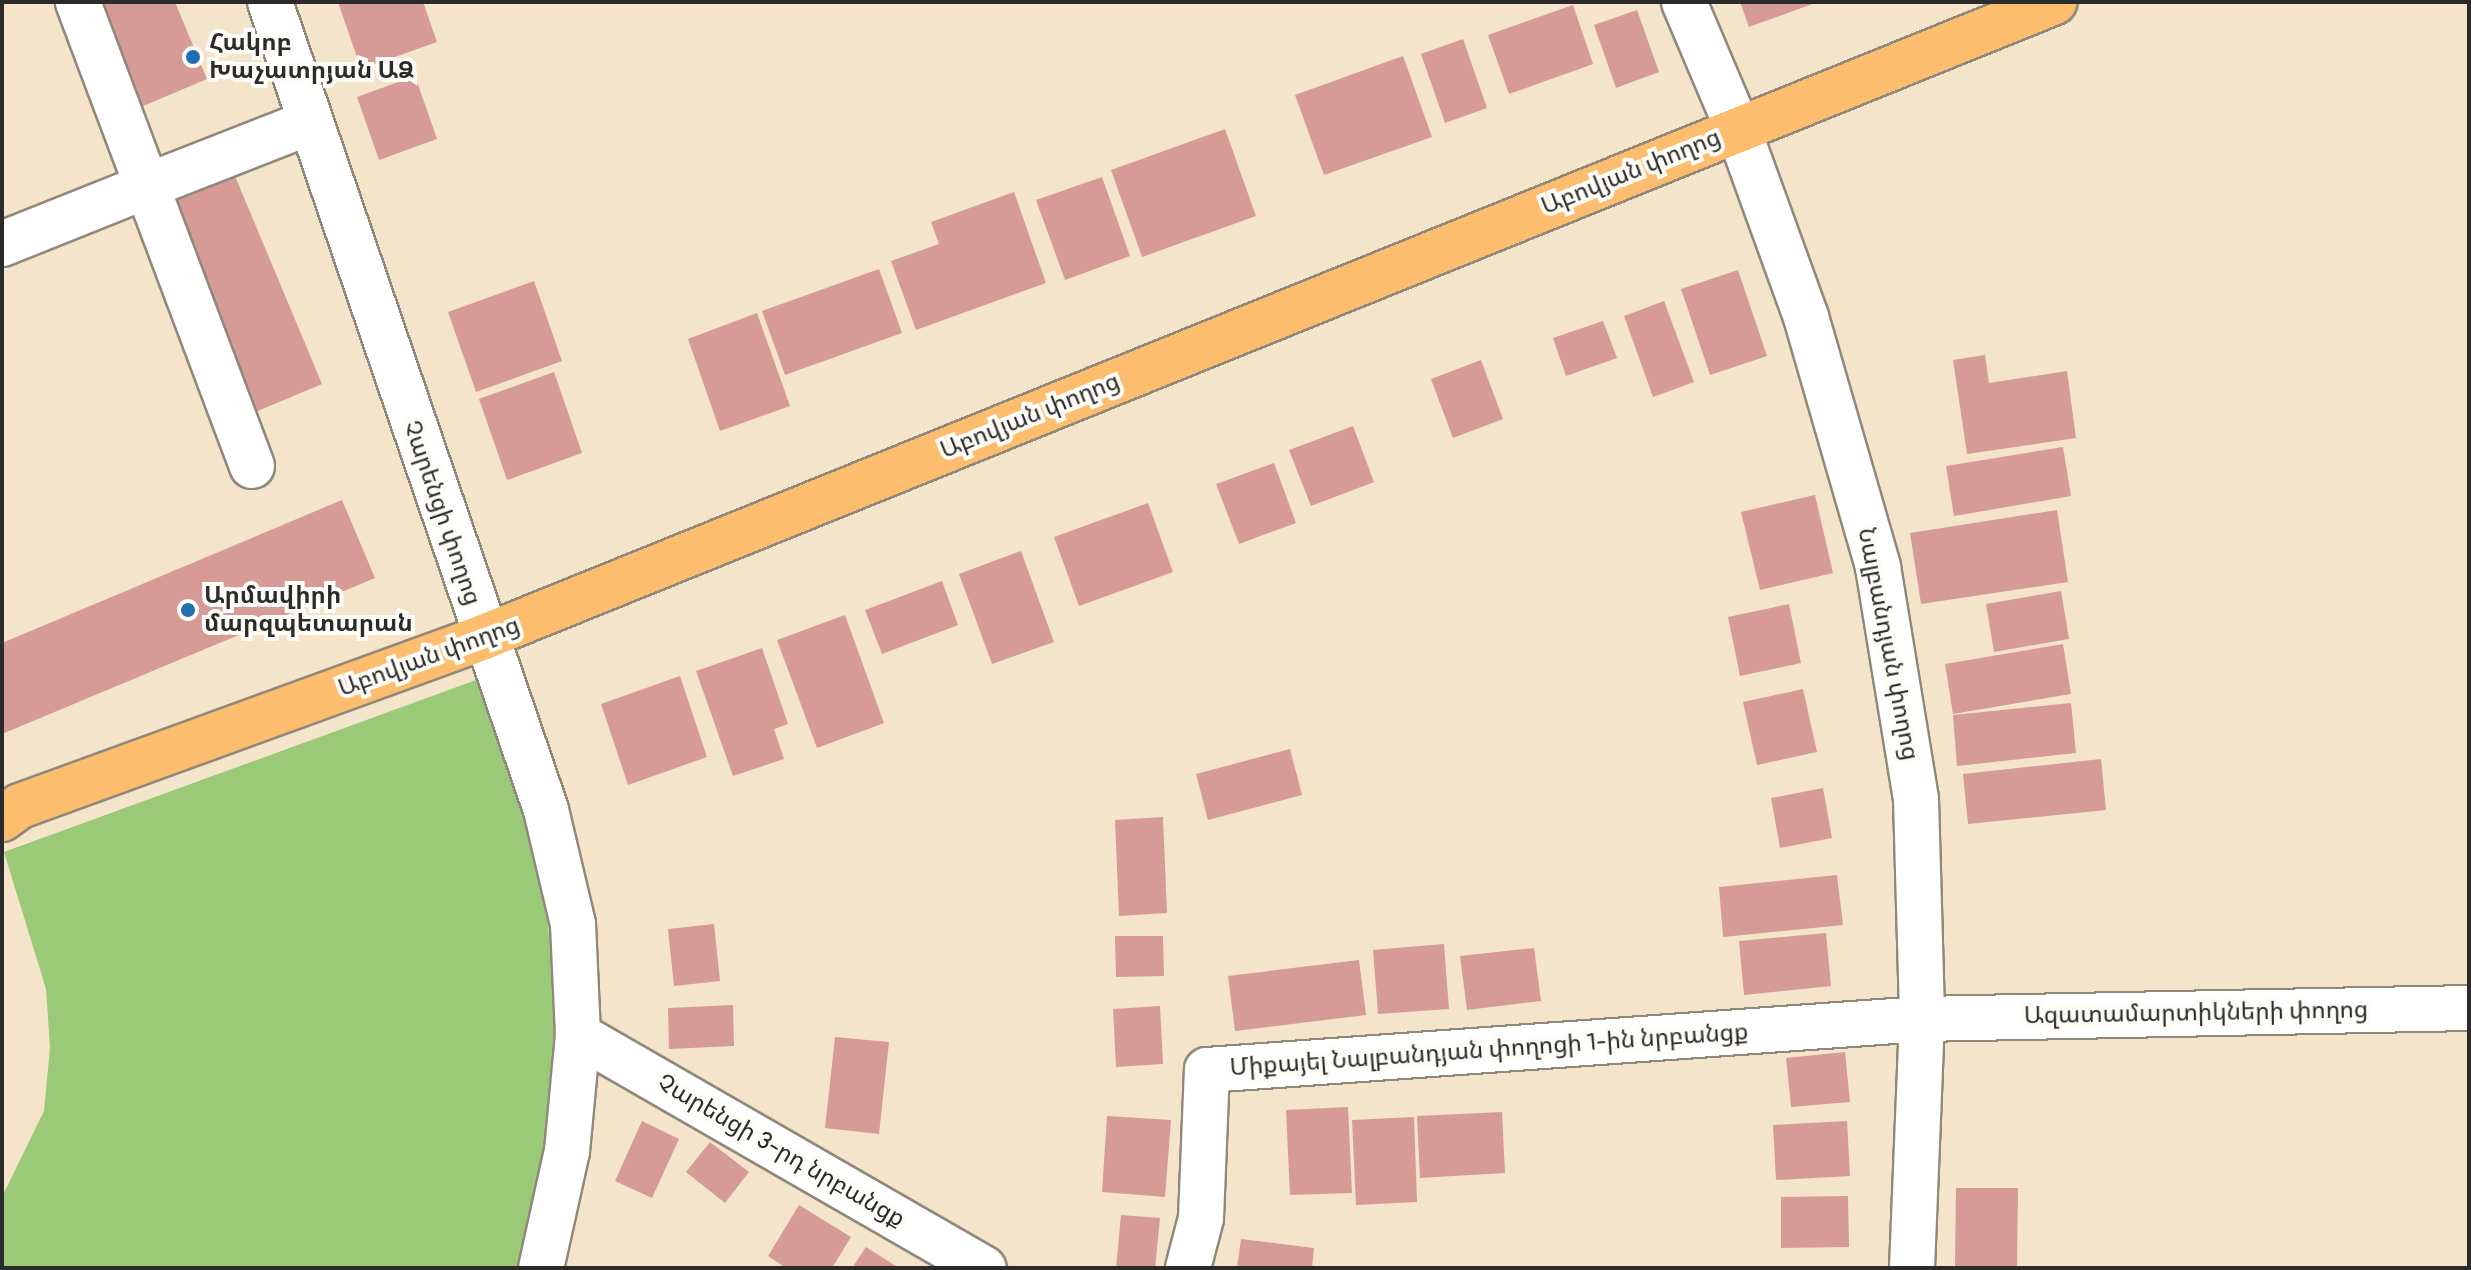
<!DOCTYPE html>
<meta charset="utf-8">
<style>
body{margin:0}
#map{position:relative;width:2471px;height:1270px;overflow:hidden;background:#f4e4ca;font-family:Pangolin,"Noto Sans Armenian",sans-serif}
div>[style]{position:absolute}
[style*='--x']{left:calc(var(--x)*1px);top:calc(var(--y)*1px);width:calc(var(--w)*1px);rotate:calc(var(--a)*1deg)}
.green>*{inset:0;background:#9ac978}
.building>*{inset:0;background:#d69b97}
.roads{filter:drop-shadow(2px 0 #90887a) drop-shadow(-2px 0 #90887a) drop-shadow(0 2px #90887a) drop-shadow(0 -2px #90887a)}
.minor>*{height:44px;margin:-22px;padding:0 22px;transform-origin:22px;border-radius:22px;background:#fff}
.major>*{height:44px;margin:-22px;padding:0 22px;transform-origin:22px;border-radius:22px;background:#fcbd6e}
.dots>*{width:22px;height:22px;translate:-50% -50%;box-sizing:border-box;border:4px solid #fdfcf7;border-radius:50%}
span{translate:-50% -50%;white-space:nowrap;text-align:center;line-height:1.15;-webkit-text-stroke:8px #fdfcf7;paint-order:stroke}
.poi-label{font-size:24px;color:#2b2b2b;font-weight:700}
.left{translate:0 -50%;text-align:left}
.street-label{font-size:24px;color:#2b2b2b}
.frame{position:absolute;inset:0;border:4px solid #2b2b2b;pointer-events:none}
</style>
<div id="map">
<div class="green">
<div style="clip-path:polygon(476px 680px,539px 843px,560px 1037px,542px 1234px,529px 1268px,2px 1268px,2px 1197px,44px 1111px,50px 1048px,46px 989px,4px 852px)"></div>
</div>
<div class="building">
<div style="clip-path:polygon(83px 2px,175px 2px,207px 79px,129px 112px)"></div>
<div style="clip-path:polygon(338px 2px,423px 2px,437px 42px,361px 69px)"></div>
<div style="clip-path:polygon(1740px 2px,1818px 2px,1749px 27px)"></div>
<div style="clip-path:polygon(1573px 5px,1593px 64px,1509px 94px,1488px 35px)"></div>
<div style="clip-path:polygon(1637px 10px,1659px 72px,1616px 88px,1594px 25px)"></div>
<div style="clip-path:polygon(1463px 39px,1487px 108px,1445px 123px,1421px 54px)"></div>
<div style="clip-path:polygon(1403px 56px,1432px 137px,1324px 175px,1295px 95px)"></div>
<div style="clip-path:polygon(415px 76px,437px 139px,379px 160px,357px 97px)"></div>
<div style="clip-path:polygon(1225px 129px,1256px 216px,1142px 257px,1111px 170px)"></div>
<div style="clip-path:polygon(235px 176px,322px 384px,243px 417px,156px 209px)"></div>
<div style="clip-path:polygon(1102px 177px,1130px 256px,1065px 280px,1036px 200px)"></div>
<div style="clip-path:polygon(1014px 192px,1046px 283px,916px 330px,891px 261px,939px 244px,931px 222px)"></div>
<div style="clip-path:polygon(879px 269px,902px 333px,785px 375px,762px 311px)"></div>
<div style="clip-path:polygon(1738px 270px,1767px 356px,1710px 375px,1681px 289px)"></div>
<div style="clip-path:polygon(534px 281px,562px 361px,476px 392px,448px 312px)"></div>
<div style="clip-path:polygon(1664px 301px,1694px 382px,1653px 397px,1624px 316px)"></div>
<div style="clip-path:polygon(757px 313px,790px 406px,720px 431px,688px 339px)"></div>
<div style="clip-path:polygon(1603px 321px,1617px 358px,1566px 376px,1553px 338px)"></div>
<div style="clip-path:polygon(1985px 355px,1989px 383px,2067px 371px,2076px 438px,1967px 454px,1953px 360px)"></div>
<div style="clip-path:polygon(1481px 360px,1503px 419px,1453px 438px,1431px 379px)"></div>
<div style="clip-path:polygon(554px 372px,582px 453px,507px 480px,479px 399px)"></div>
<div style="clip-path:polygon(1353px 426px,1374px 482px,1311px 506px,1289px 450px)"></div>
<div style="clip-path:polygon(2063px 447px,2071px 496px,1954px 516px,1946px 466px)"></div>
<div style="clip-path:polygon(1274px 463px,1296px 523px,1239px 544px,1216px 484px)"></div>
<div style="clip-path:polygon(1815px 495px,1833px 573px,1760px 590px,1741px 512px)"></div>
<div style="clip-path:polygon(342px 500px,375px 578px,2px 734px,2px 643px)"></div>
<div style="clip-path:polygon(1148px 503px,1173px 572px,1079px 606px,1054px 537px)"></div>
<div style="clip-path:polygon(2057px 510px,2068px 582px,1921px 604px,1910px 533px)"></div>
<div style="clip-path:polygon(1021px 551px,1054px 642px,992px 664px,959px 574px)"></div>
<div style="clip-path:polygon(942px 581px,958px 625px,882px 654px,865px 610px)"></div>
<div style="clip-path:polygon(2061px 591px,2069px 639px,1994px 652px,1986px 604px)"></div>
<div style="clip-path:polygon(1789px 604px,1801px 663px,1740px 676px,1728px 617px)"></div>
<div style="clip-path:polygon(845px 615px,884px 723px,817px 748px,777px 640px)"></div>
<div style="clip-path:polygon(2063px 644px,2071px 694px,1953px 714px,1945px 664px)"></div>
<div style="clip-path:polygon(762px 648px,788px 724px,774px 729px,784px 759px,733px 776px,696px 671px)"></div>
<div style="clip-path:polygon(680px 676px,707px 757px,628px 785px,601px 704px)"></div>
<div style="clip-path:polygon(1803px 689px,1817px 752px,1757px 765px,1743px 702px)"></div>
<div style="clip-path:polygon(2071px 703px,2076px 753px,1957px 766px,1953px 715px)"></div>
<div style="clip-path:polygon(1290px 749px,1302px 795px,1208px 820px,1196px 774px)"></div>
<div style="clip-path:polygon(2101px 759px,2106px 810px,1968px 824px,1963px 774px)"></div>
<div style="clip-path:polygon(1823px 788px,1832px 838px,1780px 848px,1771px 798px)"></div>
<div style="clip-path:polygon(1163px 817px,1167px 913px,1119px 916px,1115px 820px)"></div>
<div style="clip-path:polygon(1837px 875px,1843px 925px,1723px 937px,1719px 887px)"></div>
<div style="clip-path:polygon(714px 924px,720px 981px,674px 986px,668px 929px)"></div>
<div style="clip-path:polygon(1826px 933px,1831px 986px,1744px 995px,1739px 941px)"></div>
<div style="clip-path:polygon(1115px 936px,1163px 936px,1164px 976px,1116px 977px)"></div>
<div style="clip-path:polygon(1444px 944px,1449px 1009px,1378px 1014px,1373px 950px)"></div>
<div style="clip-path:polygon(1534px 948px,1541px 1001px,1467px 1010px,1460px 956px)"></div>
<div style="clip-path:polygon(1359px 960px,1366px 1015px,1235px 1031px,1228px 976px)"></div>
<div style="clip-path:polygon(733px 1005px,734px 1046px,669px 1049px,668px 1008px)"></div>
<div style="clip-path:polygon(1160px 1006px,1163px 1064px,1116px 1067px,1113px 1009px)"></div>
<div style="clip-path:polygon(835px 1037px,889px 1042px,879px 1134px,825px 1128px)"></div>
<div style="clip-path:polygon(1845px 1052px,1850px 1102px,1791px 1107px,1786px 1058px)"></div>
<div style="clip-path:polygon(1348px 1107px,1352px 1193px,1290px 1195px,1286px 1110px)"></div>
<div style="clip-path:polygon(1502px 1112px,1505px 1173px,1420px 1178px,1417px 1116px)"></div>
<div style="clip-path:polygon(1107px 1116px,1171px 1120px,1165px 1197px,1102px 1192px)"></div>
<div style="clip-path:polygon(1414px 1117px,1417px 1202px,1356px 1205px,1352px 1120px)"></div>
<div style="clip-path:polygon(642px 1121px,679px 1139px,652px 1198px,615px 1181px)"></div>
<div style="clip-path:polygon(1847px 1121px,1850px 1176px,1776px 1180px,1773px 1125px)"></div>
<div style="clip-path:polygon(710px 1142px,749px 1172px,725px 1203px,686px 1172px)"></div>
<div style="clip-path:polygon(1956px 1188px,2018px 1188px,2017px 1268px,1955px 1268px)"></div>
<div style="clip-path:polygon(1848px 1196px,1849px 1247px,1781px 1248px,1781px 1197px)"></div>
<div style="clip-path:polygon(799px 1205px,851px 1237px,832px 1268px,786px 1268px,768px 1256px)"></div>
<div style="clip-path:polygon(1121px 1215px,1160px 1218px,1155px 1268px,1116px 1268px)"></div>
<div style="clip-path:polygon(1241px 1239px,1314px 1248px,1312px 1268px,1237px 1268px)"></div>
<div style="clip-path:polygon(866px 1247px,899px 1268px,852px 1268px)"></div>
</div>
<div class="roads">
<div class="minor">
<div style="--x:270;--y:2;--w:854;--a:71.14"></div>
<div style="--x:546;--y:810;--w:117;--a:76.7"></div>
<div style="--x:573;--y:924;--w:111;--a:87.4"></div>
<div style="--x:578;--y:1035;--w:117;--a:95.4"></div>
<div style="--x:567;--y:1151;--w:120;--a:102.5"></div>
<div style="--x:1684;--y:2;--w:138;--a:67"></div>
<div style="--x:1738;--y:129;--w:200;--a:70.1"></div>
<div style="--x:1806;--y:317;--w:260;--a:73.9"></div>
<div style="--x:1878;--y:567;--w:235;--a:80.7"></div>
<div style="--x:1916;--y:799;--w:220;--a:88.4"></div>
<div style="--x:1922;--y:1019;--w:249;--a:92.3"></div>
<div style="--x:2;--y:244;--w:156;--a:-21.8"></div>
<div style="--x:147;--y:186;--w:197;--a:-110.6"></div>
<div style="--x:252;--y:466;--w:299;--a:-110.6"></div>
<div style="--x:147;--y:186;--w:175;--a:-21.4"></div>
<div style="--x:578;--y:1035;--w:468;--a:29.9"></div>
<div style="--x:1188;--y:1268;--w:52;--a:-75.4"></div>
<div style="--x:1201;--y:1218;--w:148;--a:-87.7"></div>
<div style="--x:1207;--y:1070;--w:717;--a:-4.08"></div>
<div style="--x:1922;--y:1019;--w:547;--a:-1.15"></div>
</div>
<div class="major">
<div style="--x:2;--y:819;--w:22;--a:-36"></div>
<div style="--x:20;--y:806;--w:494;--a:-20"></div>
<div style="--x:484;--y:637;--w:1694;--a:-22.01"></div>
</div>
</div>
<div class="dots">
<div style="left:193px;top:57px;background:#1f6fb2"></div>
<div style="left:188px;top:610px;background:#1f6fb2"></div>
</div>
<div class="poi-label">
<span class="left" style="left:209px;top:57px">Հակոբ<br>Խաչատրյան ԱՁ</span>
<span class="left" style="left:204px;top:610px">Արմավիրի<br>մարզպետարան</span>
</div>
<div class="street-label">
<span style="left:1631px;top:172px;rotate:-22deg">Աբովյան փողոց</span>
<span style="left:1030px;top:416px;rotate:-22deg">Աբովյան փողոց</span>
<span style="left:442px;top:513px;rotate:71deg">Չարենցի փողոց</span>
<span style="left:1888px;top:644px;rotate:79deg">Նալբանդյան փողոց</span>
<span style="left:429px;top:657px;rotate:-20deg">Աբովյան փողոց</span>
<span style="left:2196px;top:1013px;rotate:-1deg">Ազատամարտիկների փողոց</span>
<span style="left:1489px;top:1050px;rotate:-4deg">Միքայել Նալբանդյան փողոցի 1-ին նրբանցք</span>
<span style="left:781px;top:1151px;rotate:30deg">Չարենցի 3-րդ նրբանցք</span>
</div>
<div class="frame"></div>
</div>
